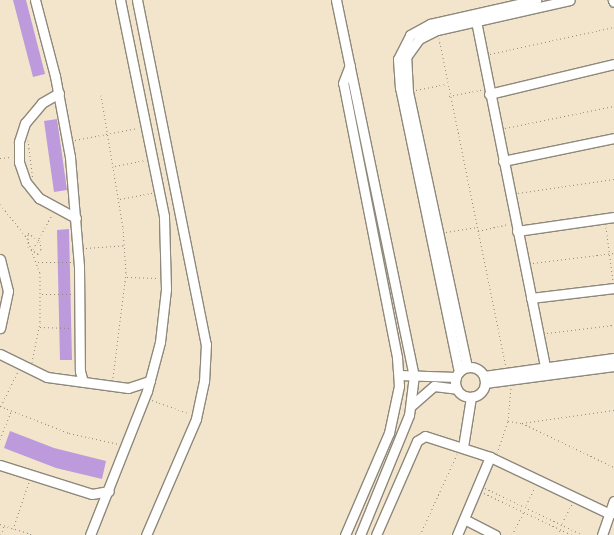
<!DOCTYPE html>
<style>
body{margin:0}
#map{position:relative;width:614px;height:535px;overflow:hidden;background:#f2e5cb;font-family:Vollkorn,serif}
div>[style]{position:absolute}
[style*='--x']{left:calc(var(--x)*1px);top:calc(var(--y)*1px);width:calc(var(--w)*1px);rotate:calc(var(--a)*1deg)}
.building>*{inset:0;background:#bd9adc}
.path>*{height:1px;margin-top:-0.5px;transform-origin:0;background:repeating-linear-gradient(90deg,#8e887b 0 1px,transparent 0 4px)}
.roads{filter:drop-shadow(1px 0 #8e887b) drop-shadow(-1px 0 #8e887b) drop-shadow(0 1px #8e887b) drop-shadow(0 -1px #8e887b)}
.minor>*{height:9px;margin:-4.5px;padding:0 4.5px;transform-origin:4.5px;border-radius:4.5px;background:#fff}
.minor>.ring{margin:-4.5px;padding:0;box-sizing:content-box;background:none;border:9px solid #fff;border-radius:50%}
span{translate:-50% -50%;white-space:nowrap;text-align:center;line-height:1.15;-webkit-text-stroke:3px #fdfcf7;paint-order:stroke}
</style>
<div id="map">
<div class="building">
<div style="clip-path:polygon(13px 0,26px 0,45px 74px,33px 77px)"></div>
<div style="clip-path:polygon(57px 119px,67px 190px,54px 192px,44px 121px)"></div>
<div style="clip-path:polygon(69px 229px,72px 360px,60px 360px,57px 230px)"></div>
<div style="clip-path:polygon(10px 431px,54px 448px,106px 461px,102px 479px,56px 468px,4px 448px)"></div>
</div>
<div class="path">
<div style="--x:439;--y:38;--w:335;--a:78.5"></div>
<div style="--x:490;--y:54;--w:127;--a:-12.3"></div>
<div style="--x:416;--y:90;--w:31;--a:-11"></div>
<div style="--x:101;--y:95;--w:135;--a:80.6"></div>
<div style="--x:123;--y:228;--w:45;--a:86.2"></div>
<div style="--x:126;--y:273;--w:106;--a:97.1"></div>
<div style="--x:449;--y:96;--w:33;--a:-11"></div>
<div style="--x:505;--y:128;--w:111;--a:-11.4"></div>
<div style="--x:28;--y:140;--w:38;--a:83"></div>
<div style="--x:75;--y:140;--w:64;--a:-10.8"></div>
<div style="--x:0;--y:158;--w:11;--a:-5"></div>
<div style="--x:115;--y:166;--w:31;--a:-11"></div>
<div style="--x:518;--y:193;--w:97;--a:-8.3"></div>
<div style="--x:120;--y:199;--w:33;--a:-11"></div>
<div style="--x:0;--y:204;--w:43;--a:51.5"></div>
<div style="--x:27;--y:238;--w:37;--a:70"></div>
<div style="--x:40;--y:273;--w:49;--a:90"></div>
<div style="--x:40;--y:322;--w:41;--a:101.3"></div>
<div style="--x:606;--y:227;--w:54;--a:82.6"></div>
<div style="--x:478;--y:231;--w:31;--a:-13"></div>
<div style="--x:446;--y:232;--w:30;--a:-9"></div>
<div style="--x:28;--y:233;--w:14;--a:34"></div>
<div style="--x:40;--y:241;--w:9;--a:84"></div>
<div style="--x:41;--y:250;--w:5;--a:127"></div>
<div style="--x:38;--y:254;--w:12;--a:-145"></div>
<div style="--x:28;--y:247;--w:14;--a:-90"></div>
<div style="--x:86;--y:248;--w:39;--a:-4"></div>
<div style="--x:33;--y:249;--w:39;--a:-61"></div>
<div style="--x:38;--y:262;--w:33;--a:0"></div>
<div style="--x:533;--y:263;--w:82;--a:-7"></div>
<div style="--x:127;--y:277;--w:31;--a:2"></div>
<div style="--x:42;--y:294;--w:29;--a:0"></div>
<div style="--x:40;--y:327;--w:31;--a:2"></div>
<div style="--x:547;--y:333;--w:67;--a:-6.8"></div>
<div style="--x:152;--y:400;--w:37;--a:20"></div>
<div style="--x:0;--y:406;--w:74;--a:21.4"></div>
<div style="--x:69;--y:433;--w:51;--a:12.4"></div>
<div style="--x:1;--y:406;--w:39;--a:-64"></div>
<div style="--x:614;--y:410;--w:93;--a:172"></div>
<div style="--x:522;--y:423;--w:102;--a:25.6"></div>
<div style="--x:508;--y:421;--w:13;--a:9"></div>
<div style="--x:0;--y:439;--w:29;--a:-68"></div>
<div style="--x:497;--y:453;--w:34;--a:-71"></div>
<div style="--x:508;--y:421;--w:33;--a:-85"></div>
<div style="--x:485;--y:488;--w:109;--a:25.6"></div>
<div style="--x:484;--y:493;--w:98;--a:25.5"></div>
<div style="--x:526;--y:505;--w:20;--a:-63"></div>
<div style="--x:562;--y:523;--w:21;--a:-62"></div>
<div style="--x:0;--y:524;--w:35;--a:18"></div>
<div style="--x:13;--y:529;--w:50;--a:-71.2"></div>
<div style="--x:1;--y:535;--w:9;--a:-72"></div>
<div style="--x:420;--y:535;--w:89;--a:-65.4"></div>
<div style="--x:512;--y:535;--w:27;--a:-63"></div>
<div style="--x:557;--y:535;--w:7;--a:-56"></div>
</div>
<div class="roads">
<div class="minor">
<div style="--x:35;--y:0;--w:79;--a:75.3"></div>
<div style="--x:55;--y:76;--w:82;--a:79.5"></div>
<div style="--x:70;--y:157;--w:109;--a:85.3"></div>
<div style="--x:79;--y:266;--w:105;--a:89.5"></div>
<div style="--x:80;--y:371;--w:11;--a:75"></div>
<div style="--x:137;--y:0;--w:351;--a:78.7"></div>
<div style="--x:206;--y:344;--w:37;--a:93"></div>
<div style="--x:204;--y:381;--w:39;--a:102"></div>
<div style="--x:196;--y:419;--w:126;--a:113.3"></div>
<div style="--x:336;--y:0;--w:383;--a:78.3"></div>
<div style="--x:414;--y:375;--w:40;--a:97.1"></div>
<div style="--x:409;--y:415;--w:130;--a:112.2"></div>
<div style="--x:613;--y:0;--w:2;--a:63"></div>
<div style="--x:476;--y:21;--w:353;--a:78.7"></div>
<div style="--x:59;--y:93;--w:20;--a:150"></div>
<div style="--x:42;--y:103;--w:26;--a:130"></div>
<div style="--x:25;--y:123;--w:20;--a:108"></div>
<div style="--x:19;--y:142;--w:20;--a:90"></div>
<div style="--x:19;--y:162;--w:21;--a:71"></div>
<div style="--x:26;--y:182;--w:21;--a:51"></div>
<div style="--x:39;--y:198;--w:42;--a:28.4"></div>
<div style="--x:489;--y:94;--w:129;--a:-13.5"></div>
<div style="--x:503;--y:161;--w:113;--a:-11.7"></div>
<div style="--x:517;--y:231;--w:98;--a:-8.2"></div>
<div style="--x:0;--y:259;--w:33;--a:76"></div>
<div style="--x:8;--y:291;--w:38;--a:102"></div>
<div style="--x:531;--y:298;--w:84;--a:-6.9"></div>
<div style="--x:0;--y:354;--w:52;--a:26.1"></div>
<div style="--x:47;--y:377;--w:82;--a:7.7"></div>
<div style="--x:128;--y:388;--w:23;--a:-18"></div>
<div class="ring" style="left:455px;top:367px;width:21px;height:21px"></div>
<div style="--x:467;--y:367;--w:281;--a:-102.1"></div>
<div style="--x:408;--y:92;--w:35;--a:-93"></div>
<div style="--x:406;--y:57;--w:22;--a:-54"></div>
<div style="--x:419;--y:39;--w:20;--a:-27"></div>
<div style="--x:437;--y:30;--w:136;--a:-12.7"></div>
<div style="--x:459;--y:372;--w:290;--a:-101.7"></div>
<div style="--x:400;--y:88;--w:29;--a:-94"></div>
<div style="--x:398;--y:59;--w:27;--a:-63"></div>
<div style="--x:410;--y:35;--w:23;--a:-29"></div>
<div style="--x:430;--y:24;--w:109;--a:-12.8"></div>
<div style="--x:399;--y:375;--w:57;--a:2"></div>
<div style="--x:484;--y:376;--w:131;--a:-7.9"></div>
<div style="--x:485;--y:383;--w:130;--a:-7.5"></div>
<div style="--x:412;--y:405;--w:29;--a:-41"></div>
<div style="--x:434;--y:386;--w:23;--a:7"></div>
<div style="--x:463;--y:447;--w:51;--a:-80.9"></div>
<div style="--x:0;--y:465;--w:96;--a:17.5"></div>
<div style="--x:92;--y:494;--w:17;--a:-10"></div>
<div style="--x:464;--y:519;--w:35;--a:27"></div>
<div style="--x:90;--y:535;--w:155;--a:-68.4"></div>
<div style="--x:147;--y:391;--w:51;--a:-75.1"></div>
<div style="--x:160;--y:342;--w:53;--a:-83.5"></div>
<div style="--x:166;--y:289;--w:73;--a:-91.6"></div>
<div style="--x:164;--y:216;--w:220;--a:-101.5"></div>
<div style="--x:345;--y:535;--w:111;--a:-66.7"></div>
<div style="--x:389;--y:433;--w:48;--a:-78"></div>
<div style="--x:399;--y:386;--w:29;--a:-94"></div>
<div style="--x:397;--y:357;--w:279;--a:-101.1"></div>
<div style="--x:343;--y:83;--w:19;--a:-69"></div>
<div style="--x:376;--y:535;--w:103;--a:-66.4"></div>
<div style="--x:417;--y:441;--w:9;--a:-32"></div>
<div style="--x:425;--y:436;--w:68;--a:17.9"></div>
<div style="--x:490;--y:457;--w:133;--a:25.4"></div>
<div style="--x:457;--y:535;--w:85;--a:-67.1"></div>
<div style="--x:602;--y:535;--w:36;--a:-71"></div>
</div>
</div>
</div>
